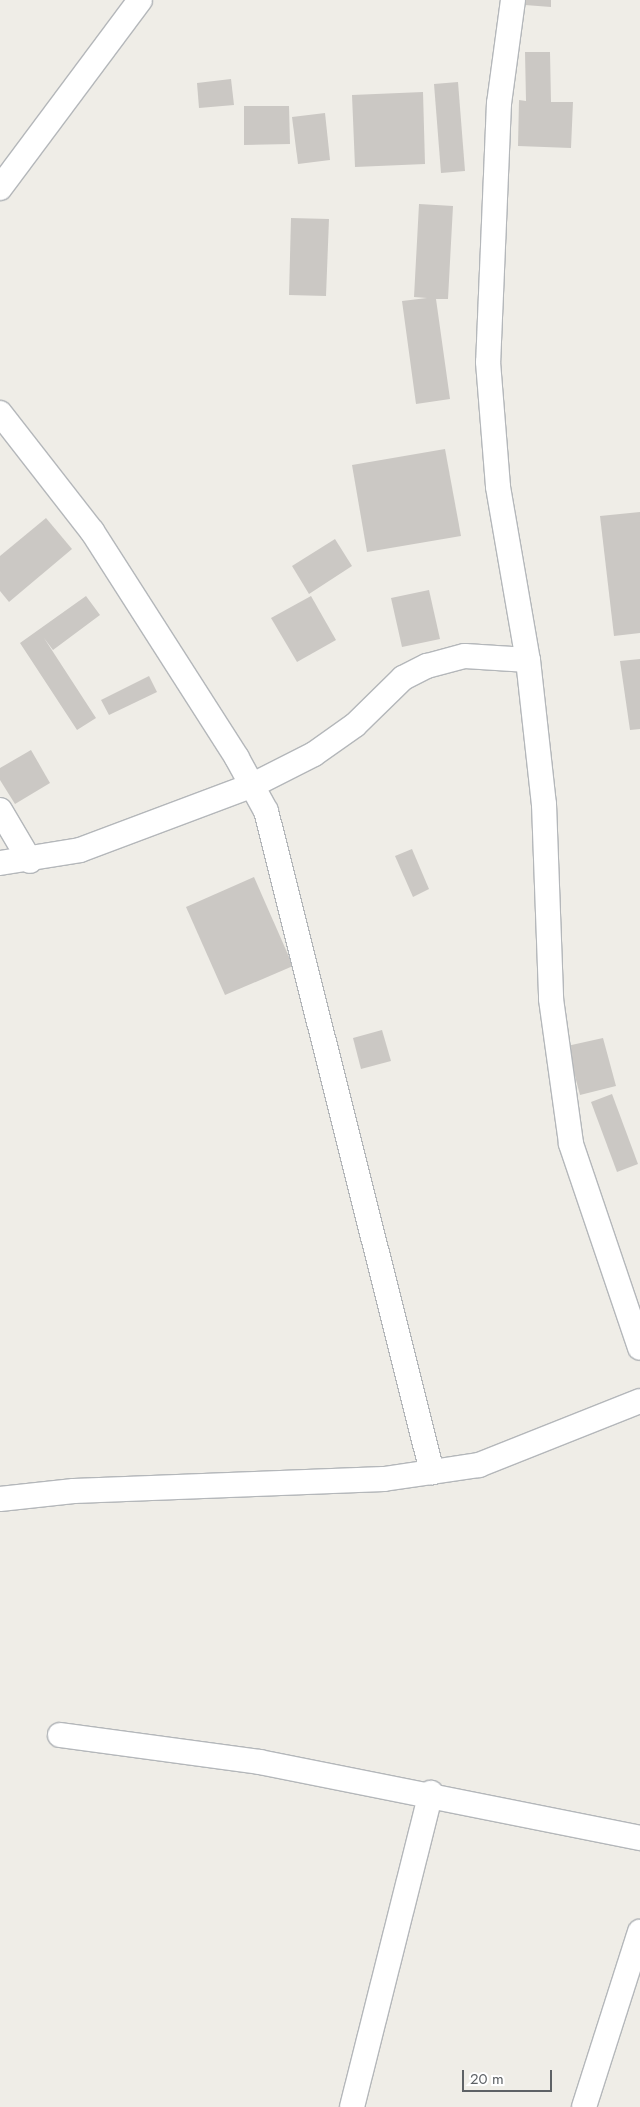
<!DOCTYPE html>
<style>
body{margin:0}
#map{position:relative;width:640px;height:2107px;overflow:hidden;background:#efede7;font-family:Jost,sans-serif}
div>[style]{position:absolute}
[style*='--x']{left:calc(var(--x)*1px);top:calc(var(--y)*1px);width:calc(var(--w)*1px);rotate:calc(var(--a)*1deg)}
.building>*{inset:0;background:#cbc8c4}
.roads{filter:drop-shadow(1px 0 #b4b7ba) drop-shadow(-1px 0 #b4b7ba) drop-shadow(0 1px #b4b7ba) drop-shadow(0 -1px #b4b7ba)}
.minor>*{height:24px;margin:-12px;padding:0 12px;transform-origin:12px;border-radius:12px;background:#fff}
span{translate:-50% -50%;white-space:nowrap;text-align:center;line-height:1.15;-webkit-text-stroke:5px #fff;paint-order:stroke}
.scale{position:absolute;left:462px;top:2070px;width:90px;height:22px;box-sizing:border-box;border:2px solid #5e6266;border-top:0;padding-left:6px;font-size:15px;line-height:18px;white-space:nowrap;color:#5e6266;-webkit-text-stroke:4px #fff;paint-order:stroke}
</style>
<div id="map">
<div class="building">
<div style="clip-path:polygon(526px 0,551px 0,551px 7px,525px 5px)"></div>
<div style="clip-path:polygon(525px 52px,550px 52px,551px 102px,573px 102px,571px 148px,518px 146px,519px 100px,526px 101px)"></div>
<div style="clip-path:polygon(231px 79px,234px 105px,199px 108px,197px 83px)"></div>
<div style="clip-path:polygon(458px 82px,465px 171px,441px 173px,434px 84px)"></div>
<div style="clip-path:polygon(423px 92px,425px 164px,355px 167px,352px 95px)"></div>
<div style="clip-path:polygon(244px 106px,289px 106px,290px 144px,244px 145px)"></div>
<div style="clip-path:polygon(325px 113px,330px 160px,298px 164px,292px 117px)"></div>
<div style="clip-path:polygon(419px 204px,453px 206px,448px 299px,436px 299px,450px 399px,416px 404px,402px 301px,427px 298px,414px 297px)"></div>
<div style="clip-path:polygon(291px 218px,329px 219px,326px 296px,289px 295px)"></div>
<div style="clip-path:polygon(445px 449px,461px 536px,367px 552px,352px 465px)"></div>
<div style="clip-path:polygon(640px 512px,640px 633px,614px 636px,600px 516px)"></div>
<div style="clip-path:polygon(46px 518px,72px 549px,9px 602px,0 591px,0 556px)"></div>
<div style="clip-path:polygon(335px 539px,352px 566px,309px 594px,292px 566px)"></div>
<div style="clip-path:polygon(429px 590px,440px 639px,402px 647px,391px 598px)"></div>
<div style="clip-path:polygon(86px 596px,100px 615px,53px 650px,44px 638px,96px 718px,77px 730px,20px 643px)"></div>
<div style="clip-path:polygon(311px 596px,336px 640px,297px 662px,271px 618px)"></div>
<div style="clip-path:polygon(640px 659px,640px 729px,630px 730px,620px 661px)"></div>
<div style="clip-path:polygon(149px 676px,157px 692px,109px 715px,101px 700px)"></div>
<div style="clip-path:polygon(31px 750px,50px 783px,15px 804px,0 780px,0 768px)"></div>
<div style="clip-path:polygon(412px 849px,429px 889px,413px 897px,395px 856px)"></div>
<div style="clip-path:polygon(254px 877px,293px 966px,225px 995px,186px 907px)"></div>
<div style="clip-path:polygon(382px 1030px,391px 1061px,361px 1069px,353px 1038px)"></div>
<div style="clip-path:polygon(603px 1038px,616px 1086px,580px 1095px,567px 1046px)"></div>
<div style="clip-path:polygon(612px 1094px,638px 1164px,617px 1172px,591px 1102px)"></div>
</div>
<div class="roads">
<div class="minor">
<div style="--x:513;--y:0;--w:104;--a:97.7"></div>
<div style="--x:499;--y:103;--w:259;--a:92.4"></div>
<div style="--x:488;--y:362;--w:125;--a:85.4"></div>
<div style="--x:498;--y:487;--w:176;--a:80.2"></div>
<div style="--x:528;--y:660;--w:145;--a:83.7"></div>
<div style="--x:544;--y:804;--w:195;--a:87.9"></div>
<div style="--x:551;--y:999;--w:146;--a:82.1"></div>
<div style="--x:571;--y:1144;--w:215;--a:71.3"></div>
<div style="--x:0;--y:188;--w:234;--a:-53.3"></div>
<div style="--x:0;--y:413;--w:150;--a:52.1"></div>
<div style="--x:92;--y:531;--w:269;--a:57.4"></div>
<div style="--x:237;--y:758;--w:60;--a:61.3"></div>
<div style="--x:266;--y:811;--w:682;--a:75.9"></div>
<div style="--x:0;--y:810;--w:59;--a:59.5"></div>
<div style="--x:0;--y:863;--w:81;--a:-9.2"></div>
<div style="--x:80;--y:850;--w:185;--a:-20.6"></div>
<div style="--x:253;--y:785;--w:68;--a:-26.9"></div>
<div style="--x:314;--y:754;--w:50;--a:-35.3"></div>
<div style="--x:355;--y:725;--w:67;--a:-44.4"></div>
<div style="--x:403;--y:678;--w:27;--a:-27"></div>
<div style="--x:427;--y:666;--w:39;--a:-15"></div>
<div style="--x:465;--y:656;--w:63;--a:3.6"></div>
<div style="--x:0;--y:1499;--w:74;--a:-6.2"></div>
<div style="--x:74;--y:1491;--w:310;--a:-2.2"></div>
<div style="--x:384;--y:1479;--w:49;--a:-8.3"></div>
<div style="--x:432;--y:1472;--w:48;--a:-8.5"></div>
<div style="--x:479;--y:1465;--w:173;--a:-21.7"></div>
<div style="--x:60;--y:1735;--w:202;--a:7.7"></div>
<div style="--x:260;--y:1762;--w:388;--a:11.3"></div>
<div style="--x:352;--y:2107;--w:324;--a:-75.9"></div>
<div style="--x:584;--y:2107;--w:184;--a:-72.3"></div>
</div>
</div>
<div class="scale">20 m</div>
</div>
